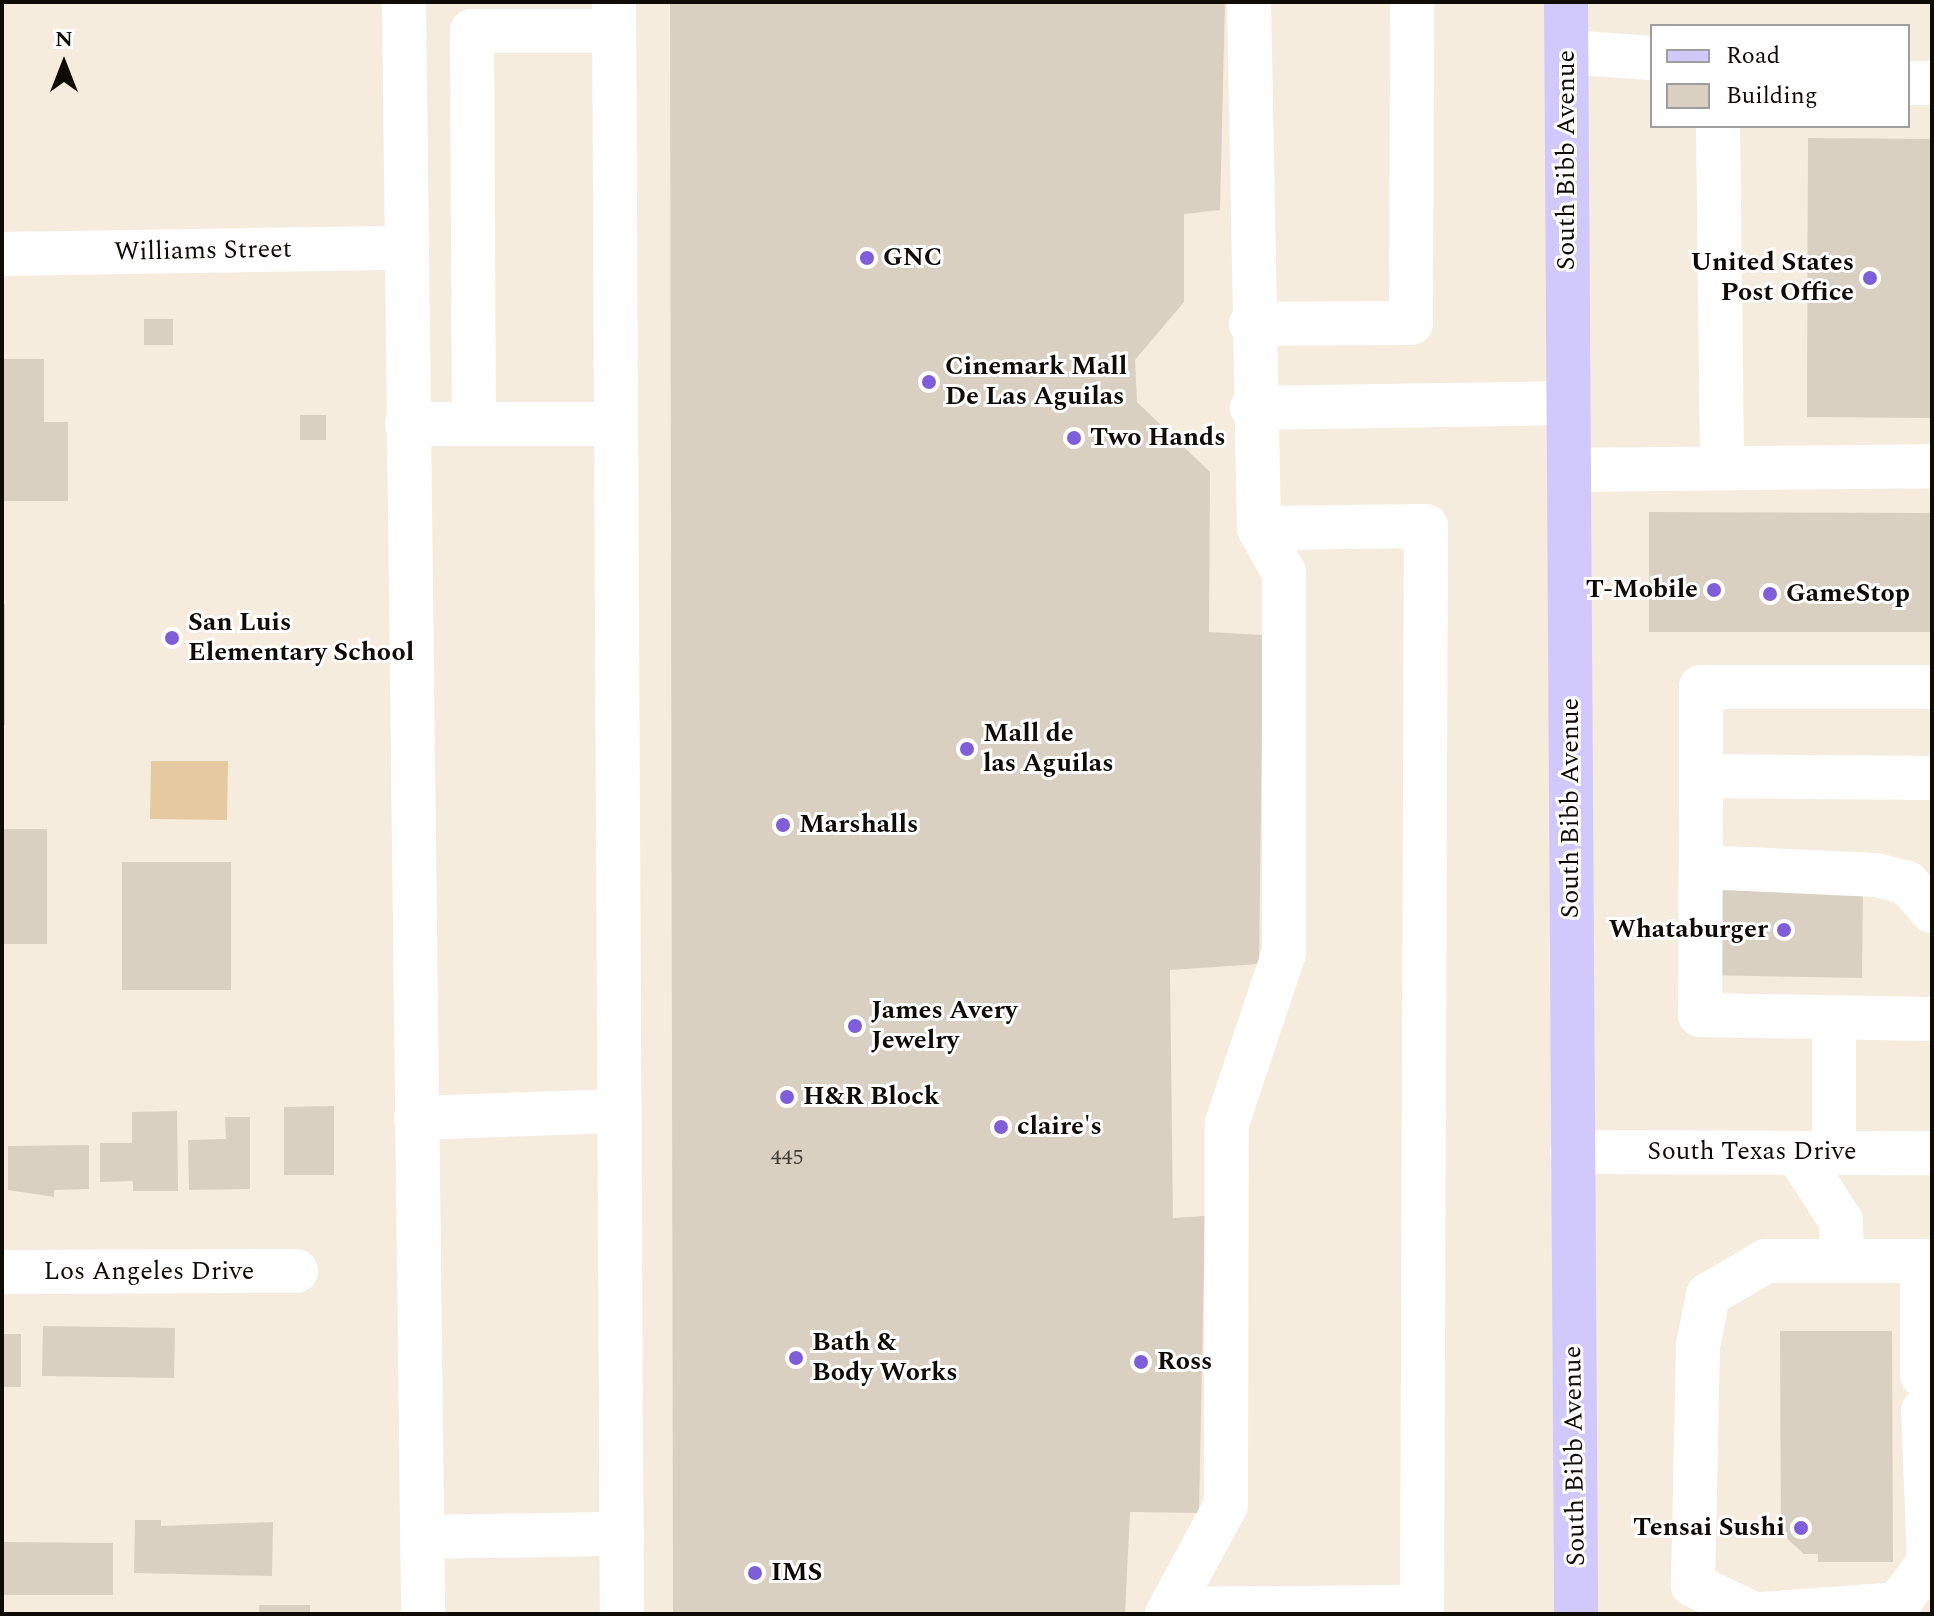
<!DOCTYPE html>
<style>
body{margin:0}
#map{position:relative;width:1934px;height:1616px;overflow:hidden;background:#f6ecde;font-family:Spectral,serif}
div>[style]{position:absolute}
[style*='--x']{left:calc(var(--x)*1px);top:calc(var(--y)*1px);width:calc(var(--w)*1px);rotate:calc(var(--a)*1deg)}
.green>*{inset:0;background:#e5caa1}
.building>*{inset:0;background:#d9d0c2}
.minor>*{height:44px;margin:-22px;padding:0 22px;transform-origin:22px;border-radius:22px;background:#fff}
.major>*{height:44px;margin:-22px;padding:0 22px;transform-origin:22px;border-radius:22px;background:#d1c8fb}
.dots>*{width:22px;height:22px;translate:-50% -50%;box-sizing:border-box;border:4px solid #fff;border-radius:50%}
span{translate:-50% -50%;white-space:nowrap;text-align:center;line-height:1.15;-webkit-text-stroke:6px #fff;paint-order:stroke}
.number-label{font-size:22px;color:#423d36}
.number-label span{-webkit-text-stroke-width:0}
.street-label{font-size:26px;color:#0f0c07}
.poi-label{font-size:26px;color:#0f0c07;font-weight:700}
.left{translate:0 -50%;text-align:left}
.right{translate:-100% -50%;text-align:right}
.frame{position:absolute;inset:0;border:4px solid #0f0c07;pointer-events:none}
.legend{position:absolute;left:1650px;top:24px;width:260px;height:104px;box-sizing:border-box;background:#fff;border:2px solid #9f9e9c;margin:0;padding:10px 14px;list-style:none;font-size:24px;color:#0f0c07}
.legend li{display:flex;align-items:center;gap:16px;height:40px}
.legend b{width:40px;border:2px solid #9f9e9c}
.north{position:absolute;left:24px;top:24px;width:80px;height:80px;-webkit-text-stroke:6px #fff;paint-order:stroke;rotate:0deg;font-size:22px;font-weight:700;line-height:32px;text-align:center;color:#0f0c07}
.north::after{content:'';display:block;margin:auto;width:28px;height:36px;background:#0f0c07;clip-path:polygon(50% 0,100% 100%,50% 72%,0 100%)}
</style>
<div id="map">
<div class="green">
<div style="clip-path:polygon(151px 761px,228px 761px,227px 820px,150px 819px)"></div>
</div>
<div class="building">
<div style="clip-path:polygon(670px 2px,1225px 2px,1220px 210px,1184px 214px,1184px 302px,1135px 360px,1137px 402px,1210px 472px,1209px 632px,1263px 635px,1259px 964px,1170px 970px,1173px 1218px,1205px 1216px,1199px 1513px,1130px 1512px,1125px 1614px,673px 1614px)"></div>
<div style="clip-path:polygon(1808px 138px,1932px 139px,1932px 418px,1807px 417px)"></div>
<div style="clip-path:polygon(144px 319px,173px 319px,173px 345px,144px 345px)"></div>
<div style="clip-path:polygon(2px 359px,44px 359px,44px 422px,68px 422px,68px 501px,2px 501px)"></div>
<div style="clip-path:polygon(300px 415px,326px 415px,326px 440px,300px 440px)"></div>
<div style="clip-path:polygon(1649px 512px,1932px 513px,1932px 632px,1649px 632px)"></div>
<div style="clip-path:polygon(2px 604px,5px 604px,5px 725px,2px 725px)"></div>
<div style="clip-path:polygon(2px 829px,47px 829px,47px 944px,2px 944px)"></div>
<div style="clip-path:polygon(122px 862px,231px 862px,231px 990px,122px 990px)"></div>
<div style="clip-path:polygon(1706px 882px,1863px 884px,1862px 978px,1705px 975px)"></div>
<div style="clip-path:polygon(334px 1106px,334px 1175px,284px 1175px,284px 1107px)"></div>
<div style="clip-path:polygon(177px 1111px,178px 1191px,133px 1191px,133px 1181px,100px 1182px,100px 1143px,132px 1143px,132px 1112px)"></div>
<div style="clip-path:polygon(225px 1117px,250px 1117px,250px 1189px,189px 1190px,188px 1140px,226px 1139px)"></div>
<div style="clip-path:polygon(89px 1145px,89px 1189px,54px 1190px,54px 1197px,8px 1190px,8px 1146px)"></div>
<div style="clip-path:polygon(43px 1326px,175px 1328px,174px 1378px,42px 1376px)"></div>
<div style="clip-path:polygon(1780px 1331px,1892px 1331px,1893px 1562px,1818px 1562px,1818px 1554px,1804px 1554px,1781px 1533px)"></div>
<div style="clip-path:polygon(2px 1334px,21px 1334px,21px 1387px,2px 1387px)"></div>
<div style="clip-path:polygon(135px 1520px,161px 1520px,161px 1526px,273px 1522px,272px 1576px,134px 1573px)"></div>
<div style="clip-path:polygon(2px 1542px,113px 1543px,113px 1595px,2px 1595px)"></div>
<div style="clip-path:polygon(259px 1605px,310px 1605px,310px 1614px,259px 1614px)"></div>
</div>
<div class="minor">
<div style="--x:404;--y:2;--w:1612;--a:89.32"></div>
<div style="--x:614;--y:2;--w:1612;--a:89.72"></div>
<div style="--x:1567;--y:52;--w:85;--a:4"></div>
<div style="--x:1908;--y:83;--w:24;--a:0"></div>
<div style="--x:1718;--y:126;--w:340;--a:89.3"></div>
<div style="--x:2;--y:254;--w:403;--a:-0.9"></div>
<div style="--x:1251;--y:324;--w:160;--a:-0.4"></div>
<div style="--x:1411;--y:323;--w:321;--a:-89.8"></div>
<div style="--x:1252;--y:408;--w:316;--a:-0.9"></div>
<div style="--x:407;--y:424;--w:67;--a:0"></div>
<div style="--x:474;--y:424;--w:393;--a:-90.3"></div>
<div style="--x:472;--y:31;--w:142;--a:0"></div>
<div style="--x:474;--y:424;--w:142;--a:0"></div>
<div style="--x:1569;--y:470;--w:363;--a:-0.6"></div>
<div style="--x:1932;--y:687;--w:231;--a:180"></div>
<div style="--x:1701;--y:687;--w:89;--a:90"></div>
<div style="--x:1701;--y:776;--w:231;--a:0.5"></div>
<div style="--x:1701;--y:776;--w:239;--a:90.2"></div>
<div style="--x:1700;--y:1015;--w:232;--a:1"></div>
<div style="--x:1701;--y:867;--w:175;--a:2.6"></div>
<div style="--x:1876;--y:875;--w:32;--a:14"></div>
<div style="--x:1907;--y:883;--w:38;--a:48"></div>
<div style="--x:1834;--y:1019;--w:134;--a:90"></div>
<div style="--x:416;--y:1118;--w:204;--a:-2"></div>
<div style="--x:1572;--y:1152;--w:360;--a:0.2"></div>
<div style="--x:1797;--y:1153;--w:81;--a:57.1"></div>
<div style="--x:1841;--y:1221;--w:35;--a:88"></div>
<div style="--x:1922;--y:1261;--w:114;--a:90"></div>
<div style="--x:2;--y:1272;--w:294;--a:-0.2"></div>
<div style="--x:1923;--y:1411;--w:147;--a:87.7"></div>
<div style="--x:422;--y:1537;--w:200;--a:-0.9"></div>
<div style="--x:1170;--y:1609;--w:252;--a:-0.5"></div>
<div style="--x:1422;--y:1607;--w:1081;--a:-89.79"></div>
<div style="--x:1426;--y:526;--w:167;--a:179.3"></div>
<div style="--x:1167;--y:1614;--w:124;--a:-61.6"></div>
<div style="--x:1226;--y:1505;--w:382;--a:-89.9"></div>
<div style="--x:1227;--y:1123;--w:179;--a:-71.5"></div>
<div style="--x:1284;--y:953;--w:380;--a:-90"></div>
<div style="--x:1284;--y:573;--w:51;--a:-119.1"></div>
<div style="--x:1259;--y:528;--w:526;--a:-91.09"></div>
<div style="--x:1754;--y:1614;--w:68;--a:-154.6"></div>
<div style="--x:1693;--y:1585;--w:239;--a:-88.8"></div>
<div style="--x:1698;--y:1346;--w:52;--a:-78.9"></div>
<div style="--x:1708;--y:1295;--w:67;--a:-30.4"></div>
<div style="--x:1766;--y:1261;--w:166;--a:0"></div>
<div style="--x:1763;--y:1614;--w:135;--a:-4.2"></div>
<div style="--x:1898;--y:1604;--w:57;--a:-53.5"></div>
</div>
<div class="major">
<div style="--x:1566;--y:2;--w:1612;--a:89.64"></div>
</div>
<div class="dots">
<div style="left:867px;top:258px;background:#7f5ed9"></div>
<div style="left:1870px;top:278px;background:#7f5ed9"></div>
<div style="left:929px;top:382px;background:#7f5ed9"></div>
<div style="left:1074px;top:438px;background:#7f5ed9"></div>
<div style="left:1714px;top:590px;background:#7f5ed9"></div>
<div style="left:1770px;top:594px;background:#7f5ed9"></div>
<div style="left:172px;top:638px;background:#7f5ed9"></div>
<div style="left:967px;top:749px;background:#7f5ed9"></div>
<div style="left:783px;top:825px;background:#7f5ed9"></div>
<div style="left:1784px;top:930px;background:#7f5ed9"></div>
<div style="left:855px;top:1026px;background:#7f5ed9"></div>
<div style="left:787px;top:1097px;background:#7f5ed9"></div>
<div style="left:1001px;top:1127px;background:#7f5ed9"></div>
<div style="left:796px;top:1358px;background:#7f5ed9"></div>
<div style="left:1141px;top:1362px;background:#7f5ed9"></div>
<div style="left:1801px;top:1528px;background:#7f5ed9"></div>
<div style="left:755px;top:1573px;background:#7f5ed9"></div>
</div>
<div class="number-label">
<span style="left:787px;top:1158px">445</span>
</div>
<div class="street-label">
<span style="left:1567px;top:160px;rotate:-90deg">South Bibb Avenue</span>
<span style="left:203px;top:251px;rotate:-1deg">Williams Street</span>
<span style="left:1571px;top:808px;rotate:-90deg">South Bibb Avenue</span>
<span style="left:1752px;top:1152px">South Texas Drive</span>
<span style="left:149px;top:1272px">Los Angeles Drive</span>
<span style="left:1575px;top:1456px;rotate:-91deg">South Bibb Avenue</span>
</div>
<div class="poi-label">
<span class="left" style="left:883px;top:258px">GNC</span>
<span class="right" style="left:1854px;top:278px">United States<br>Post Office</span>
<span class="left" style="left:945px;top:382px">Cinemark Mall<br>De Las Aguilas</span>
<span class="left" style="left:1090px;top:438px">Two Hands</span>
<span class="right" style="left:1698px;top:590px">T-Mobile</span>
<span class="left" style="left:1786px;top:594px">GameStop</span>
<span class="left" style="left:188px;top:638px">San Luis<br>Elementary School</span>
<span class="left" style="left:983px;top:749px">Mall de<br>las Aguilas</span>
<span class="left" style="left:799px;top:825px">Marshalls</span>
<span class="right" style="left:1768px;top:930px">Whataburger</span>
<span class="left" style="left:871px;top:1026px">James Avery<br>Jewelry</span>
<span class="left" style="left:803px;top:1097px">H&amp;R Block</span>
<span class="left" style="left:1017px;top:1127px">claire's</span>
<span class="left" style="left:812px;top:1358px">Bath &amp;<br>Body Works</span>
<span class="left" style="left:1157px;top:1362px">Ross</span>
<span class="right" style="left:1785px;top:1528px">Tensai Sushi</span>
<span class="left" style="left:771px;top:1573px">IMS</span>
</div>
<div class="frame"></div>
<ul class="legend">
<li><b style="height:10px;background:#d1c8fb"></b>Road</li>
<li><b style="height:22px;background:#d9d0c2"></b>Building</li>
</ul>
<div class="north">N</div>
</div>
